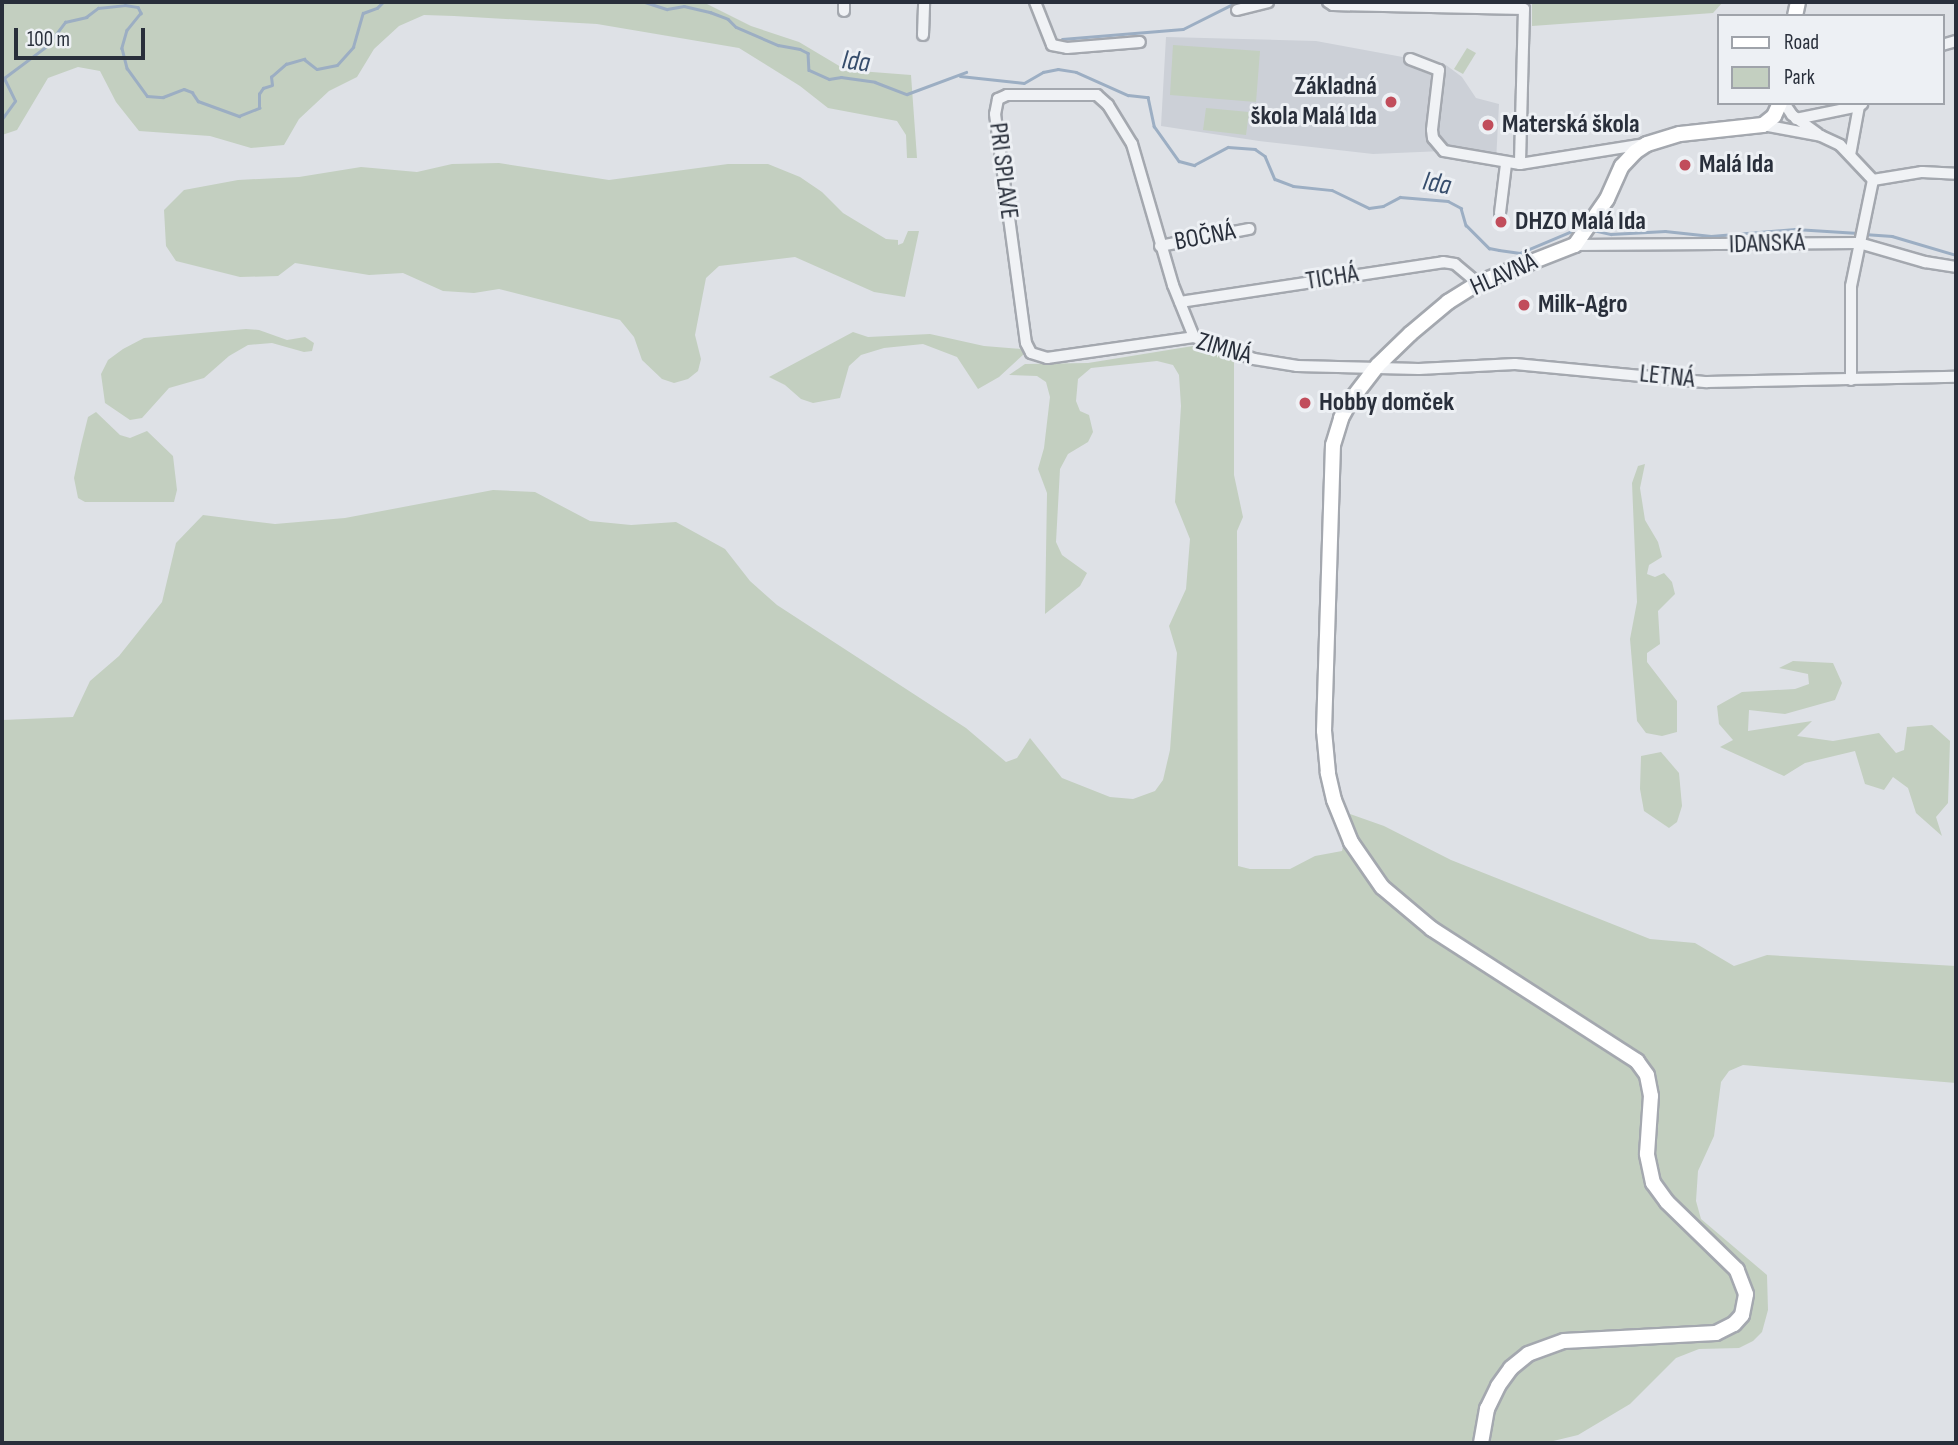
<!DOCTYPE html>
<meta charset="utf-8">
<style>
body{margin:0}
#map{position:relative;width:1958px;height:1445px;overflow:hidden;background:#dee1e6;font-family:"Sofia Sans Condensed",sans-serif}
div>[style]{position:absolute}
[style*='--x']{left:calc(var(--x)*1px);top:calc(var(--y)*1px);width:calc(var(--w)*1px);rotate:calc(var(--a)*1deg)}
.built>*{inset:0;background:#ccd0d7}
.green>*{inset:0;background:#c3cfc0}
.stream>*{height:2.5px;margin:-1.25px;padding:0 1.25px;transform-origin:1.25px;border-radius:1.25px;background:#9caec3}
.roads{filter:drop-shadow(2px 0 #a4a8af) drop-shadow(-2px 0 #a4a8af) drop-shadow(0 2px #a4a8af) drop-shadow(0 -2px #a4a8af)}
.minor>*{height:10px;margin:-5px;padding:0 5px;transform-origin:5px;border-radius:5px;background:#f0f2f5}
.secondary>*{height:14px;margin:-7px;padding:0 7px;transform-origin:7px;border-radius:7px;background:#fff}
.dots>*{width:19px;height:19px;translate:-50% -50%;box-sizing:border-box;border:4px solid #edf0f4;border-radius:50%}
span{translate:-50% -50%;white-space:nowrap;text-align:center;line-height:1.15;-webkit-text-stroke:6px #edf0f4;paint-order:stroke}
.poi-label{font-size:26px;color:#292f3b;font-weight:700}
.right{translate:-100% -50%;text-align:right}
.left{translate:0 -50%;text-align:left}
.street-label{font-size:26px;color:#292f3b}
.water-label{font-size:28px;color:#364d6c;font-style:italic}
.frame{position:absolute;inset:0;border:4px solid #292f3b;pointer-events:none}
.legend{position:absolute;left:1717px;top:14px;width:228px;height:91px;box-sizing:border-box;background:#edf0f4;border:2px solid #9fa3aa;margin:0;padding:9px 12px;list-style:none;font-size:21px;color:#292f3b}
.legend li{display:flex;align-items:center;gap:14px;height:35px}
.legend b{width:35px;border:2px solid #9fa3aa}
.scale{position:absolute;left:14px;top:28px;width:131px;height:32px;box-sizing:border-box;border:4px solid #292f3b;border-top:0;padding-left:9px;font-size:21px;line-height:24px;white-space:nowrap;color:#292f3b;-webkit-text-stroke:5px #edf0f4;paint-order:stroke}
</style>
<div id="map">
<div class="built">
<div style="clip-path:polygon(1166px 37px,1316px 41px,1446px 65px,1462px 77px,1476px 98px,1499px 104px,1496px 162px,1443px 151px,1373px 154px,1259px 141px,1161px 126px)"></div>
</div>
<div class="green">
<div style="clip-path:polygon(2px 2px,703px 2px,751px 26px,799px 42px,846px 70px,911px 75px,917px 158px,907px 158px,906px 135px,897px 121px,828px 108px,800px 86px,739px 48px,597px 24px,454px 16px,424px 15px,399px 26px,374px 49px,357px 77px,329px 91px,299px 119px,284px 145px,251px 148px,210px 136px,139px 131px,116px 102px,100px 71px,78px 67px,48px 78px,17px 130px,2px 135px)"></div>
<div style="clip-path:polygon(1532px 2px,1723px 2px,1713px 13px,1532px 26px)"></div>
<div style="clip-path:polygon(1173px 45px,1260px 51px,1256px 102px,1170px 95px)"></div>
<div style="clip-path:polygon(1467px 48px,1476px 53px,1463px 74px,1454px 69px)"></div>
<div style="clip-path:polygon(1206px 108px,1249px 112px,1246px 135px,1203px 130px)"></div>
<div style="clip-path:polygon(499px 163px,609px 180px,728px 164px,768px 164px,800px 177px,822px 192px,843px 213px,886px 239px,898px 240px,898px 245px,903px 243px,908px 231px,919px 231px,905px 297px,874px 292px,795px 257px,719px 266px,706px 278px,695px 335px,701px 359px,698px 371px,688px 379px,674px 383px,662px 379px,642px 360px,634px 337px,620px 320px,499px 289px,474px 293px,443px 291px,403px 273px,369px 275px,295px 263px,278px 276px,240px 277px,176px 261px,166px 246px,164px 210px,184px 190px,238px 180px,299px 177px,361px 167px,417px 172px,452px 164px)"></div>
<div style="clip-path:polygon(246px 329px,259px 330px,287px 340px,305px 337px,314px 343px,312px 351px,304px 352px,272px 343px,248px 345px,229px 356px,204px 378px,169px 388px,142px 418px,130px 420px,105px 403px,101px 374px,108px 360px,123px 349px,144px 338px)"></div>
<div style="clip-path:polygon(853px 332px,868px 337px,930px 334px,984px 346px,1021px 349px,1024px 354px,999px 377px,978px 389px,957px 357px,923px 344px,884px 348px,861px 355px,849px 366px,840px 398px,813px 403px,801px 399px,785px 385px,769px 377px)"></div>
<div style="clip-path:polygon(1193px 346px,1208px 349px,1234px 360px,1234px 475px,1243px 517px,1237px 531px,1238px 866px,1250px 869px,1290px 869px,1315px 856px,1342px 851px,1350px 814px,1384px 826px,1451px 860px,1650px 939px,1695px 943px,1734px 966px,1767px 955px,1956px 966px,1956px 1083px,1743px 1065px,1729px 1071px,1721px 1082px,1714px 1136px,1698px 1171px,1696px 1201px,1701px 1219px,1767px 1275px,1768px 1310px,1762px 1332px,1753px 1341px,1739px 1348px,1699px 1349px,1676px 1358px,1630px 1404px,1578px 1435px,1545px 1443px,2px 1443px,2px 720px,73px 717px,90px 681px,119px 656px,162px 602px,176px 543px,203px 515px,275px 524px,345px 518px,493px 490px,535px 492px,590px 521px,631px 525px,676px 522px,725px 549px,750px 581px,777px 605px,966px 728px,1006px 762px,1017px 758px,1030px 738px,1062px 778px,1110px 797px,1133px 799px,1155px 791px,1163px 780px,1170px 750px,1177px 653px,1169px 626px,1186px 589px,1190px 539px,1175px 502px,1181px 406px,1179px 375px,1173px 365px,1157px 361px,1091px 368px,1078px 379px,1076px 401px,1080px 411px,1089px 415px,1093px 432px,1088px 442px,1068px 454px,1060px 469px,1056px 542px,1062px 555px,1087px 573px,1080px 586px,1045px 614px,1047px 493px,1038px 469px,1044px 448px,1050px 397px,1046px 382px,1037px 376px,1009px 375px,1025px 364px,1088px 363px)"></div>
<div style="clip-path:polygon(96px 412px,120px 435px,130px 438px,147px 431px,173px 456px,177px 490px,174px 502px,85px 502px,78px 498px,74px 478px,81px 445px,88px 417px)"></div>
<div style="clip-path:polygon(1645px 464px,1640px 488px,1645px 520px,1658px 542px,1662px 557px,1649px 565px,1647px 574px,1655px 577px,1664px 573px,1672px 582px,1675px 594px,1658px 611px,1660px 644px,1647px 653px,1647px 662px,1677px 701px,1677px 732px,1662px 736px,1646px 733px,1637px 721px,1630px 639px,1637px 602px,1632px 483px,1638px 466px)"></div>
<div style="clip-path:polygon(1793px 661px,1833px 663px,1842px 683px,1835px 700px,1785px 714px,1749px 710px,1748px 731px,1812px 721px,1797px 736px,1833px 741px,1879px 733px,1896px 753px,1904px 750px,1907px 727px,1932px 725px,1950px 741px,1948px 803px,1936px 817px,1942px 836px,1916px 813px,1908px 788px,1893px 777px,1884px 790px,1865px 784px,1855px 751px,1805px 763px,1784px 776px,1720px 747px,1733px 740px,1719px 724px,1717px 706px,1742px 692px,1795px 689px,1809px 684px,1808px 674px,1779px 668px)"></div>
<div style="clip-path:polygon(1661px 752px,1679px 773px,1682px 806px,1677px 822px,1669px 828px,1644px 811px,1640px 789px,1641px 756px)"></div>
</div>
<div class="stream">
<div style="--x:645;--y:2;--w:23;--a:18"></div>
<div style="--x:667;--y:9;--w:17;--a:-10"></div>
<div style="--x:684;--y:6;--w:27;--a:13"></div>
<div style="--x:710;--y:12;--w:19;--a:21"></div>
<div style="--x:728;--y:19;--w:11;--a:45"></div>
<div style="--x:736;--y:27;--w:46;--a:23.2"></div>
<div style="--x:778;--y:45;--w:22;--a:10"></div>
<div style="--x:800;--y:49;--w:9;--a:27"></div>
<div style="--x:808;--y:53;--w:17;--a:87"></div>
<div style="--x:809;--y:70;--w:22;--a:24"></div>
<div style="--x:829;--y:79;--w:12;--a:-9"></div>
<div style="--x:841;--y:77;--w:34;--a:8"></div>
<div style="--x:875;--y:82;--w:34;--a:21"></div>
<div style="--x:907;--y:94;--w:63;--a:-20.4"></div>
<div style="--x:1062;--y:39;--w:121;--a:-4.7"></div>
<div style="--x:1183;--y:29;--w:60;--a:-26.6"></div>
<div style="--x:960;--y:76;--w:64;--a:6.2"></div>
<div style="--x:1024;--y:83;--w:22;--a:-30"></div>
<div style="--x:1043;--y:72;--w:15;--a:-11"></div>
<div style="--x:1058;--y:69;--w:18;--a:9"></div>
<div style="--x:1076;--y:72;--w:57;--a:23.9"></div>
<div style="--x:1128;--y:95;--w:20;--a:6"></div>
<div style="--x:1148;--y:97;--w:30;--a:78"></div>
<div style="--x:1154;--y:126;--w:43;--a:54.5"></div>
<div style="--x:1179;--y:161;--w:16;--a:15"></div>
<div style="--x:1194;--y:165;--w:38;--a:-28"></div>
<div style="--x:1228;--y:147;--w:27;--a:4"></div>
<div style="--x:1255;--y:149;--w:12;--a:35"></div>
<div style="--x:1265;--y:156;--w:25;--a:67"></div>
<div style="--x:1275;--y:179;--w:19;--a:21"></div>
<div style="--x:1293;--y:186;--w:39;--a:6"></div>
<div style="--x:1332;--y:190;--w:41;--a:25.9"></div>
<div style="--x:1369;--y:208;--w:14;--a:-8"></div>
<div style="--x:1383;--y:206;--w:19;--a:-28"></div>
<div style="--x:1400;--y:197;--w:48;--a:4.8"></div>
<div style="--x:1448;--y:201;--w:15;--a:28"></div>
<div style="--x:1461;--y:208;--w:18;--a:74"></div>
<div style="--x:1466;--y:225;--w:33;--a:45"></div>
<div style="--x:1489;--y:248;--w:10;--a:11"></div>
<div style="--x:1499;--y:250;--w:21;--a:8"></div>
<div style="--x:1520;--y:253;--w:64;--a:-23"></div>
<div style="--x:2;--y:119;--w:22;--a:-54"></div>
<div style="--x:15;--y:101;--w:25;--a:-116"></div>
<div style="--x:4;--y:78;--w:54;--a:-36.7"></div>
<div style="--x:47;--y:46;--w:30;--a:-53"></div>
<div style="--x:65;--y:22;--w:22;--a:-13"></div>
<div style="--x:86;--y:17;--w:15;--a:-37"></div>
<div style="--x:98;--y:8;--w:27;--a:-6"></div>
<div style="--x:125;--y:5;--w:13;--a:9"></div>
<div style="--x:138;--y:7;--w:7;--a:63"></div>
<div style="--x:141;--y:13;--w:22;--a:129"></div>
<div style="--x:127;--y:30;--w:19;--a:106"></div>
<div style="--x:122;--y:48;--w:21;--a:76"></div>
<div style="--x:127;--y:68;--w:34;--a:54"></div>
<div style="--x:147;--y:96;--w:16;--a:4"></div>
<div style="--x:163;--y:97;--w:22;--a:-21"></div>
<div style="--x:184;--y:89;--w:9;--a:21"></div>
<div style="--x:192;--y:92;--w:11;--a:56"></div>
<div style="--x:198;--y:101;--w:44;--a:20.1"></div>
<div style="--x:239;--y:116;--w:22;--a:-22"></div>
<div style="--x:259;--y:108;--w:14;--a:-90"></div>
<div style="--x:259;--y:94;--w:7;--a:-56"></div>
<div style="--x:263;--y:88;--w:9;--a:-18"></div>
<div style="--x:272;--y:85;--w:8;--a:-97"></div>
<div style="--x:271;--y:77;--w:20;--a:-41"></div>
<div style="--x:286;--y:64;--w:19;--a:-16"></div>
<div style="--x:304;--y:59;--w:16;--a:38"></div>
<div style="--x:317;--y:69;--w:20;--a:-11"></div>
<div style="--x:337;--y:65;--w:24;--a:-48"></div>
<div style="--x:353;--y:47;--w:35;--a:-74"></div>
<div style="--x:363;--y:13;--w:15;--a:-20"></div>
<div style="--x:377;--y:8;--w:8;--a:-45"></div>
<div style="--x:1593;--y:230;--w:18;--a:13"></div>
<div style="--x:1611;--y:234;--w:54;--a:-3.2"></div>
<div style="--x:1665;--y:231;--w:46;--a:6.2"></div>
<div style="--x:1711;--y:236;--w:84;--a:-4.8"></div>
<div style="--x:1795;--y:229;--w:63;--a:3.6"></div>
<div style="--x:1864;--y:234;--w:28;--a:4"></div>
<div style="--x:1892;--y:236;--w:67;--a:16.5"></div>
</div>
<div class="roads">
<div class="minor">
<div style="--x:1035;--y:2;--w:46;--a:68.4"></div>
<div style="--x:1052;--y:45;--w:15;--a:11"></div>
<div style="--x:1067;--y:48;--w:73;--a:-4.7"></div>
<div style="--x:1328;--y:2;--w:6;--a:31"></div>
<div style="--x:1333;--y:5;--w:191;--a:1.2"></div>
<div style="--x:1524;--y:9;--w:155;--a:91.5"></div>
<div style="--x:1237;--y:10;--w:32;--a:-14"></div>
<div style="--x:844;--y:11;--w:9;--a:-90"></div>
<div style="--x:923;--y:35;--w:33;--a:-88"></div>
<div style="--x:1942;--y:45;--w:15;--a:-16"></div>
<div style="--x:1410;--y:59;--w:31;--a:21"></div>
<div style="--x:1439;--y:70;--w:60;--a:96.7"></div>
<div style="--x:1432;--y:130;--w:8;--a:83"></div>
<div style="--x:1433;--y:138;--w:17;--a:50"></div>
<div style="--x:1444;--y:151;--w:77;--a:9.7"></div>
<div style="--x:1520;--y:164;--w:127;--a:-9.1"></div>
<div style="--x:1784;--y:103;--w:14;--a:56"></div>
<div style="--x:1792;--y:115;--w:32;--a:36"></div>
<div style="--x:1796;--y:119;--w:64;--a:-11.7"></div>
<div style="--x:1763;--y:125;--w:59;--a:10.7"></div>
<div style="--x:1821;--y:136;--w:21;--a:25"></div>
<div style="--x:1840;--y:145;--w:48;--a:46.7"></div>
<div style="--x:1873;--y:180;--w:108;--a:101.7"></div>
<div style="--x:1851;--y:286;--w:94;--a:90"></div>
<div style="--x:1850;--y:155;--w:50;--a:-79.6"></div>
<div style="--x:1859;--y:106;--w:4;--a:-34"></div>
<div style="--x:1873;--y:180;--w:50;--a:-9.3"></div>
<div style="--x:1922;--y:172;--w:34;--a:3"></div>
<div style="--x:1500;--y:213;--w:49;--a:-83"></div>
<div style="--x:1575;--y:245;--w:284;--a:-0.4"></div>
<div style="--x:1859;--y:243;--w:69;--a:16.1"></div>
<div style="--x:1925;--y:262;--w:31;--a:9"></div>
<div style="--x:1160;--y:246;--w:91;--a:-10.8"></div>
<div style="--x:1180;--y:302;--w:266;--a:-8.6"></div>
<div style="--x:1443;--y:262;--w:12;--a:9"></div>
<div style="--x:1455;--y:264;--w:30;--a:40"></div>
<div style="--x:1194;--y:337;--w:56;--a:-112"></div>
<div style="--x:1173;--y:285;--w:147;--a:-106.2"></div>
<div style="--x:1132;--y:144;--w:46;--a:-121.6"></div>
<div style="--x:1108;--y:105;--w:15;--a:-138"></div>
<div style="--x:1097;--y:95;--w:90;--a:180"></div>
<div style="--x:1007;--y:95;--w:10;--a:156"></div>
<div style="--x:998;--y:99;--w:15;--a:101"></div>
<div style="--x:995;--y:114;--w:231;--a:82.3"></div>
<div style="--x:1026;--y:343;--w:11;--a:63"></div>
<div style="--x:1031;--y:353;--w:17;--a:17"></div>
<div style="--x:1047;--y:358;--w:148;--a:-8.1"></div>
<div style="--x:1194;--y:337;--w:64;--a:20.1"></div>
<div style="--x:1254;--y:359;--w:44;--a:9.2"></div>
<div style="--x:1297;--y:366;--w:122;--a:1.4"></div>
<div style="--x:1419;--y:369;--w:96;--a:-3"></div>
<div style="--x:1515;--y:364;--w:193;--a:5.4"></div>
<div style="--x:1707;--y:382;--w:249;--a:-1.2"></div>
</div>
<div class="secondary">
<div style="--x:1795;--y:16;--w:14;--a:-78"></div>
<div style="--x:1481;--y:1443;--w:35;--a:-80"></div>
<div style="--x:1487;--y:1409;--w:25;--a:-64"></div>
<div style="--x:1498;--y:1386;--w:22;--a:-54"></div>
<div style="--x:1511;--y:1368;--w:22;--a:-39"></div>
<div style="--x:1528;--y:1354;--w:38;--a:-20"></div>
<div style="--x:1564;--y:1341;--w:152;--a:-3"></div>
<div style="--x:1716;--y:1333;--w:20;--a:-27"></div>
<div style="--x:1734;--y:1324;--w:12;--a:-48"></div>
<div style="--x:1742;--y:1315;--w:21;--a:-79"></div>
<div style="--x:1746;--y:1294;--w:26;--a:-111"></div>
<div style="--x:1737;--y:1270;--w:98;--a:-135.8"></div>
<div style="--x:1667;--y:1202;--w:24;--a:-126"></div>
<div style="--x:1653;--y:1183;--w:30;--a:-102"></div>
<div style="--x:1647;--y:1154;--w:58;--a:-86.1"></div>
<div style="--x:1651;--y:1096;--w:21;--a:-101"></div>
<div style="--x:1647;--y:1075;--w:17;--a:-126"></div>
<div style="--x:1637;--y:1061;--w:244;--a:-147.2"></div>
<div style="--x:1432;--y:929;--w:65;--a:-140"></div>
<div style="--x:1382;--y:887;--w:55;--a:-124.6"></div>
<div style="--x:1351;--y:842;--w:45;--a:-112"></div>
<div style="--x:1334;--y:800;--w:28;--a:-103"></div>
<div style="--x:1328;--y:773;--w:42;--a:-95.4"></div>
<div style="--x:1324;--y:731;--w:286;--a:-88.2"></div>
<div style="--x:1333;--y:445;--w:28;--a:-73"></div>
<div style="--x:1341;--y:418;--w:21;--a:-61"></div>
<div style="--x:1351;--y:400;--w:44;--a:-52.4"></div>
<div style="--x:1378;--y:365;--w:45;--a:-44.1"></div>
<div style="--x:1410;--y:334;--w:50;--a:-40.1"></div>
<div style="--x:1448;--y:302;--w:36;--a:-32"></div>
<div style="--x:1478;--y:283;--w:104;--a:-21.4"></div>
<div style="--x:1575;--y:245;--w:56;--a:-55.2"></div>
<div style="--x:1607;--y:199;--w:36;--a:-66"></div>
<div style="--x:1622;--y:166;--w:19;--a:-47"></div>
<div style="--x:1635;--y:152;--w:14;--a:-34"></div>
<div style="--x:1647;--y:144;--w:34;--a:-17"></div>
<div style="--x:1680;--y:134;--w:83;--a:-6.2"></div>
<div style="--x:1763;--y:125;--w:14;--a:-39"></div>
<div style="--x:1774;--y:116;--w:14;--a:-65"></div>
</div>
</div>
<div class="dots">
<div style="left:1391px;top:102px;background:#c14d5b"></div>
<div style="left:1488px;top:125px;background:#c14d5b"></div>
<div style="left:1685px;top:165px;background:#c14d5b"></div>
<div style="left:1501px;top:222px;background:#c14d5b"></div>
<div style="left:1524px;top:305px;background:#c14d5b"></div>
<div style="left:1305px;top:403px;background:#c14d5b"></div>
</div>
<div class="poi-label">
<span class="right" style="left:1377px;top:102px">Základná<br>škola Malá Ida</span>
<span class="left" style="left:1502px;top:125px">Materská škola</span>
<span class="left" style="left:1699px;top:165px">Malá Ida</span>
<span class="left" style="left:1515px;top:222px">DHZO Malá Ida</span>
<span class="left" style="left:1538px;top:305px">Milk-Agro</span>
<span class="left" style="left:1319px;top:403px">Hobby domček</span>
</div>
<div class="street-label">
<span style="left:1003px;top:171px;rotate:83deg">PRI SPLAVE</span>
<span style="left:1205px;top:237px;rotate:-11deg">BOČNÁ</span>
<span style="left:1767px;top:244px;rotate:-2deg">IDANSKÁ</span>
<span style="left:1504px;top:275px;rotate:-24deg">HLAVNÁ</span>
<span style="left:1332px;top:278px;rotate:-9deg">TICHÁ</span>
<span style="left:1224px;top:349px;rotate:16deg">ZIMNÁ</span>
<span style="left:1667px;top:377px;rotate:6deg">LETNÁ</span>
</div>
<div class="water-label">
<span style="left:856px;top:62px;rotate:7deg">Ida</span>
<span style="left:1437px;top:184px;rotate:11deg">Ida</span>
</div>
<div class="frame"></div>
<ul class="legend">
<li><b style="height:9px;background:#fff"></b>Road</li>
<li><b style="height:19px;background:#c3cfc0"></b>Park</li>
</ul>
<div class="scale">100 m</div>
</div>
